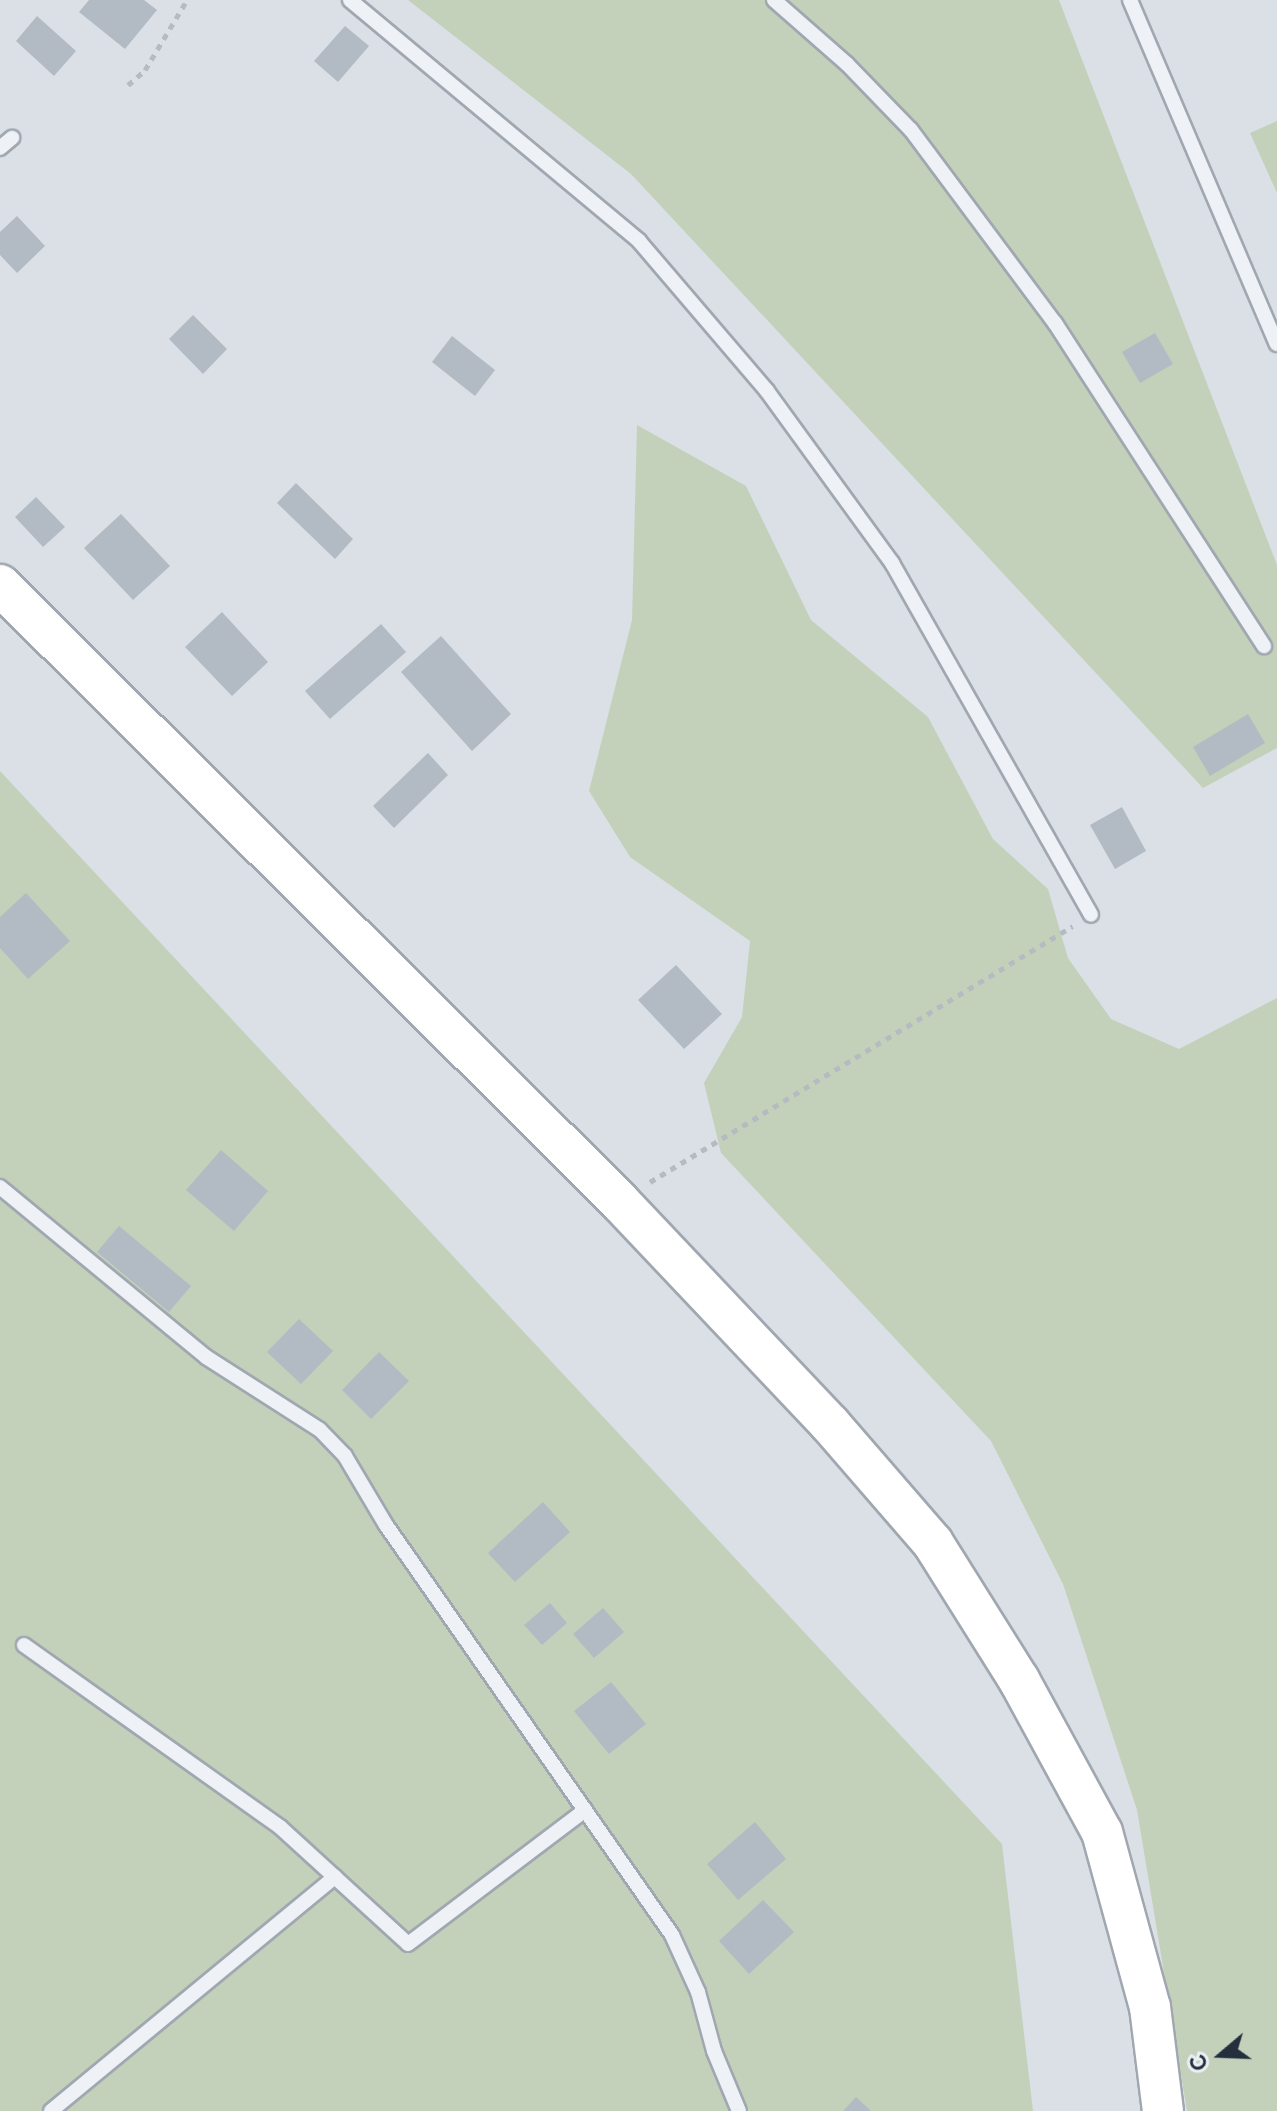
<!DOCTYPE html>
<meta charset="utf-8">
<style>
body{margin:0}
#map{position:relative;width:1277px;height:2111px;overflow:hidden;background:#dbe0e6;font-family:Raleway,sans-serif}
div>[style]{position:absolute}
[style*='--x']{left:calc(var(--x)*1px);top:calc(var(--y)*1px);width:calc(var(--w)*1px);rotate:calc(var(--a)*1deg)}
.green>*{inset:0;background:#c3d1bb}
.building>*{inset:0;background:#b2bac3}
.path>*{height:5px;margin-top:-2.5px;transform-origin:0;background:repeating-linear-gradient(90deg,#b5bbc1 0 6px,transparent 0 12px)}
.roads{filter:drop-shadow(2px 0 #a0a7b0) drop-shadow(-2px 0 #a0a7b0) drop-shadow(0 2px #a0a7b0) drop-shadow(0 -2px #a0a7b0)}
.lane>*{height:14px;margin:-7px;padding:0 7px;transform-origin:7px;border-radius:7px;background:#eef1f5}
.secondary>*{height:40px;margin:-20px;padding:0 20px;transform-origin:20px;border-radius:20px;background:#fff}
span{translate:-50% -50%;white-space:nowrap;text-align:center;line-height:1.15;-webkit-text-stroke:6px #eaeff4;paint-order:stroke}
.north{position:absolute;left:1181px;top:2015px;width:80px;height:80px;-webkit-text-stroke:6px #eaeff4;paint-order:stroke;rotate:251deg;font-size:22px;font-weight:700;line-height:32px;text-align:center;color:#242f3d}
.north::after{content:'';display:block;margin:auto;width:28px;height:36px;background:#242f3d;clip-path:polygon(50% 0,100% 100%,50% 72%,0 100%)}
</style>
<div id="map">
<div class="green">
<div style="clip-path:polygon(408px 0,1059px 0,1277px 565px,1277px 748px,1203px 788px,631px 174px)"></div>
<div style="clip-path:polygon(1277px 121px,1277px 193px,1250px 133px)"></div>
<div style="clip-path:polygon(637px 425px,746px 486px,811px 620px,928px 717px,993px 839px,1048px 889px,1068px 958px,1111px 1019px,1179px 1049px,1277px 998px,1277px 2111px,1187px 2111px,1137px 1810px,1063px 1584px,991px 1441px,721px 1153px,704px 1083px,742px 1017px,750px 941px,630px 857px,589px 791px,632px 620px)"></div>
<div style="clip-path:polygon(0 771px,1002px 1844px,1033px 2111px,0 2111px)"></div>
</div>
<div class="building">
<div style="clip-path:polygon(89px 0,144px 0,157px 10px,125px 49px,79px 12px)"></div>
<div style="clip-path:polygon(37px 16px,76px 51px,54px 76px,16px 41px)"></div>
<div style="clip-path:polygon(345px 26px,369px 46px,338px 82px,314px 61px)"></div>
<div style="clip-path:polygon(17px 216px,45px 246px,17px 273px,0 255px,0 232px)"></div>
<div style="clip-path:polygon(193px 315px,227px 349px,203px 374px,169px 339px)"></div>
<div style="clip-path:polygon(1155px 333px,1173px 364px,1140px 383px,1122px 352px)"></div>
<div style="clip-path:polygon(452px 336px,495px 370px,475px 396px,432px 362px)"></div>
<div style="clip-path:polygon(296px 483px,353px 539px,335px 559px,277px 503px)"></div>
<div style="clip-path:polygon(36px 497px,65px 527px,43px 547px,15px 517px)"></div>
<div style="clip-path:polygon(121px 514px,170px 566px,133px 600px,84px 548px)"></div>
<div style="clip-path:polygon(222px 612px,268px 662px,232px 696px,185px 647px)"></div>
<div style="clip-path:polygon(381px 624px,406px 652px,330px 719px,305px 691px)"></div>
<div style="clip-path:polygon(441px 636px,511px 714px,472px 751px,401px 672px)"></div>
<div style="clip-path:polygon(1248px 714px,1265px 743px,1210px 776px,1193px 747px)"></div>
<div style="clip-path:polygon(428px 753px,448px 775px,394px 828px,373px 806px)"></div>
<div style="clip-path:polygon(1122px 807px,1146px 851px,1115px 869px,1090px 825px)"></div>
<div style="clip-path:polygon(26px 893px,70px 941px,28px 979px,0 948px,0 917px)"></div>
<div style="clip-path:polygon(676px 965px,722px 1014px,684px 1049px,638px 1000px)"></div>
<div style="clip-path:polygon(221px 1150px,268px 1191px,234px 1231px,186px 1190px)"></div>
<div style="clip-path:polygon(119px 1226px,191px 1286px,169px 1312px,97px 1252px)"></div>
<div style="clip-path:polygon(299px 1319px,333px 1351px,301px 1384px,267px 1352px)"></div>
<div style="clip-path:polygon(379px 1352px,409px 1381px,371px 1419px,342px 1390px)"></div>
<div style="clip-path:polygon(543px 1502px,570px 1532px,515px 1582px,488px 1553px)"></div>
<div style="clip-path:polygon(550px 1603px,567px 1623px,542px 1645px,524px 1625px)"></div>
<div style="clip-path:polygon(603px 1608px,624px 1632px,594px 1658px,573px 1634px)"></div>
<div style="clip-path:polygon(611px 1682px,646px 1724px,609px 1754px,574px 1711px)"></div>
<div style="clip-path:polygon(755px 1822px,786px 1859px,738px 1900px,707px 1864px)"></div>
<div style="clip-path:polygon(763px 1900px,794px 1932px,749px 1974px,719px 1941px)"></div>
<div style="clip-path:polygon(856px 2097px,871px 2111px,843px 2111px)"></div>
</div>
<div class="path">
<div style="--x:128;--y:85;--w:23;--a:-41"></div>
<div style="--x:145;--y:70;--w:82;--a:-59"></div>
<div style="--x:650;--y:1182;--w:494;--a:-31.2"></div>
</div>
<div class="roads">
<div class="lane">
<div style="--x:350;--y:0;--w:376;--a:39.8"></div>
<div style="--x:639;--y:241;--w:197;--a:49.5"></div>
<div style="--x:767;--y:391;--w:213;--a:54"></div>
<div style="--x:892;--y:563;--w:404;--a:60.5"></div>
<div style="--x:774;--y:0;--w:97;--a:41.2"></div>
<div style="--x:847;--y:64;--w:92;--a:45.9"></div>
<div style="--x:911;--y:130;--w:241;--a:53.3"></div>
<div style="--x:1055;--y:323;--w:385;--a:57.1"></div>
<div style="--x:1130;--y:0;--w:374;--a:66.9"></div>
<div style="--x:0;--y:148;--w:16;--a:-40"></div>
<div style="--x:0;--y:1187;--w:267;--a:39.5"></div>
<div style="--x:206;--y:1357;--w:135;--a:32.6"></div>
<div style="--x:320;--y:1430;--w:36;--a:46"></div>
<div style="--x:345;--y:1456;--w:80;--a:59.3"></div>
<div style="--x:386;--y:1525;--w:500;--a:55.1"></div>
<div style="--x:672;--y:1935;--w:63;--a:65.5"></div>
<div style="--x:698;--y:1992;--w:61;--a:74.8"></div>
<div style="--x:714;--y:2051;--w:65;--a:67.4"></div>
<div style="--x:24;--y:1645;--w:314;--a:35.4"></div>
<div style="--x:280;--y:1827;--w:173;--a:42.4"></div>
<div style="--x:408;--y:1944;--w:222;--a:-37.1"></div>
<div style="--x:51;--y:2111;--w:368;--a:-39.5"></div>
</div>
<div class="secondary">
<div style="--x:0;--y:585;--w:873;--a:44.86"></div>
<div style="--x:619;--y:1201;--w:307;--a:46.6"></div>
<div style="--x:830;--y:1424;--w:157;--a:49.1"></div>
<div style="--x:933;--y:1543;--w:162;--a:57.9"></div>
<div style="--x:1019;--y:1680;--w:173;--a:61.4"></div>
<div style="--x:1102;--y:1832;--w:181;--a:74.7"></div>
<div style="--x:1150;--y:2007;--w:105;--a:82.9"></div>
</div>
</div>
<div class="north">С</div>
</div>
